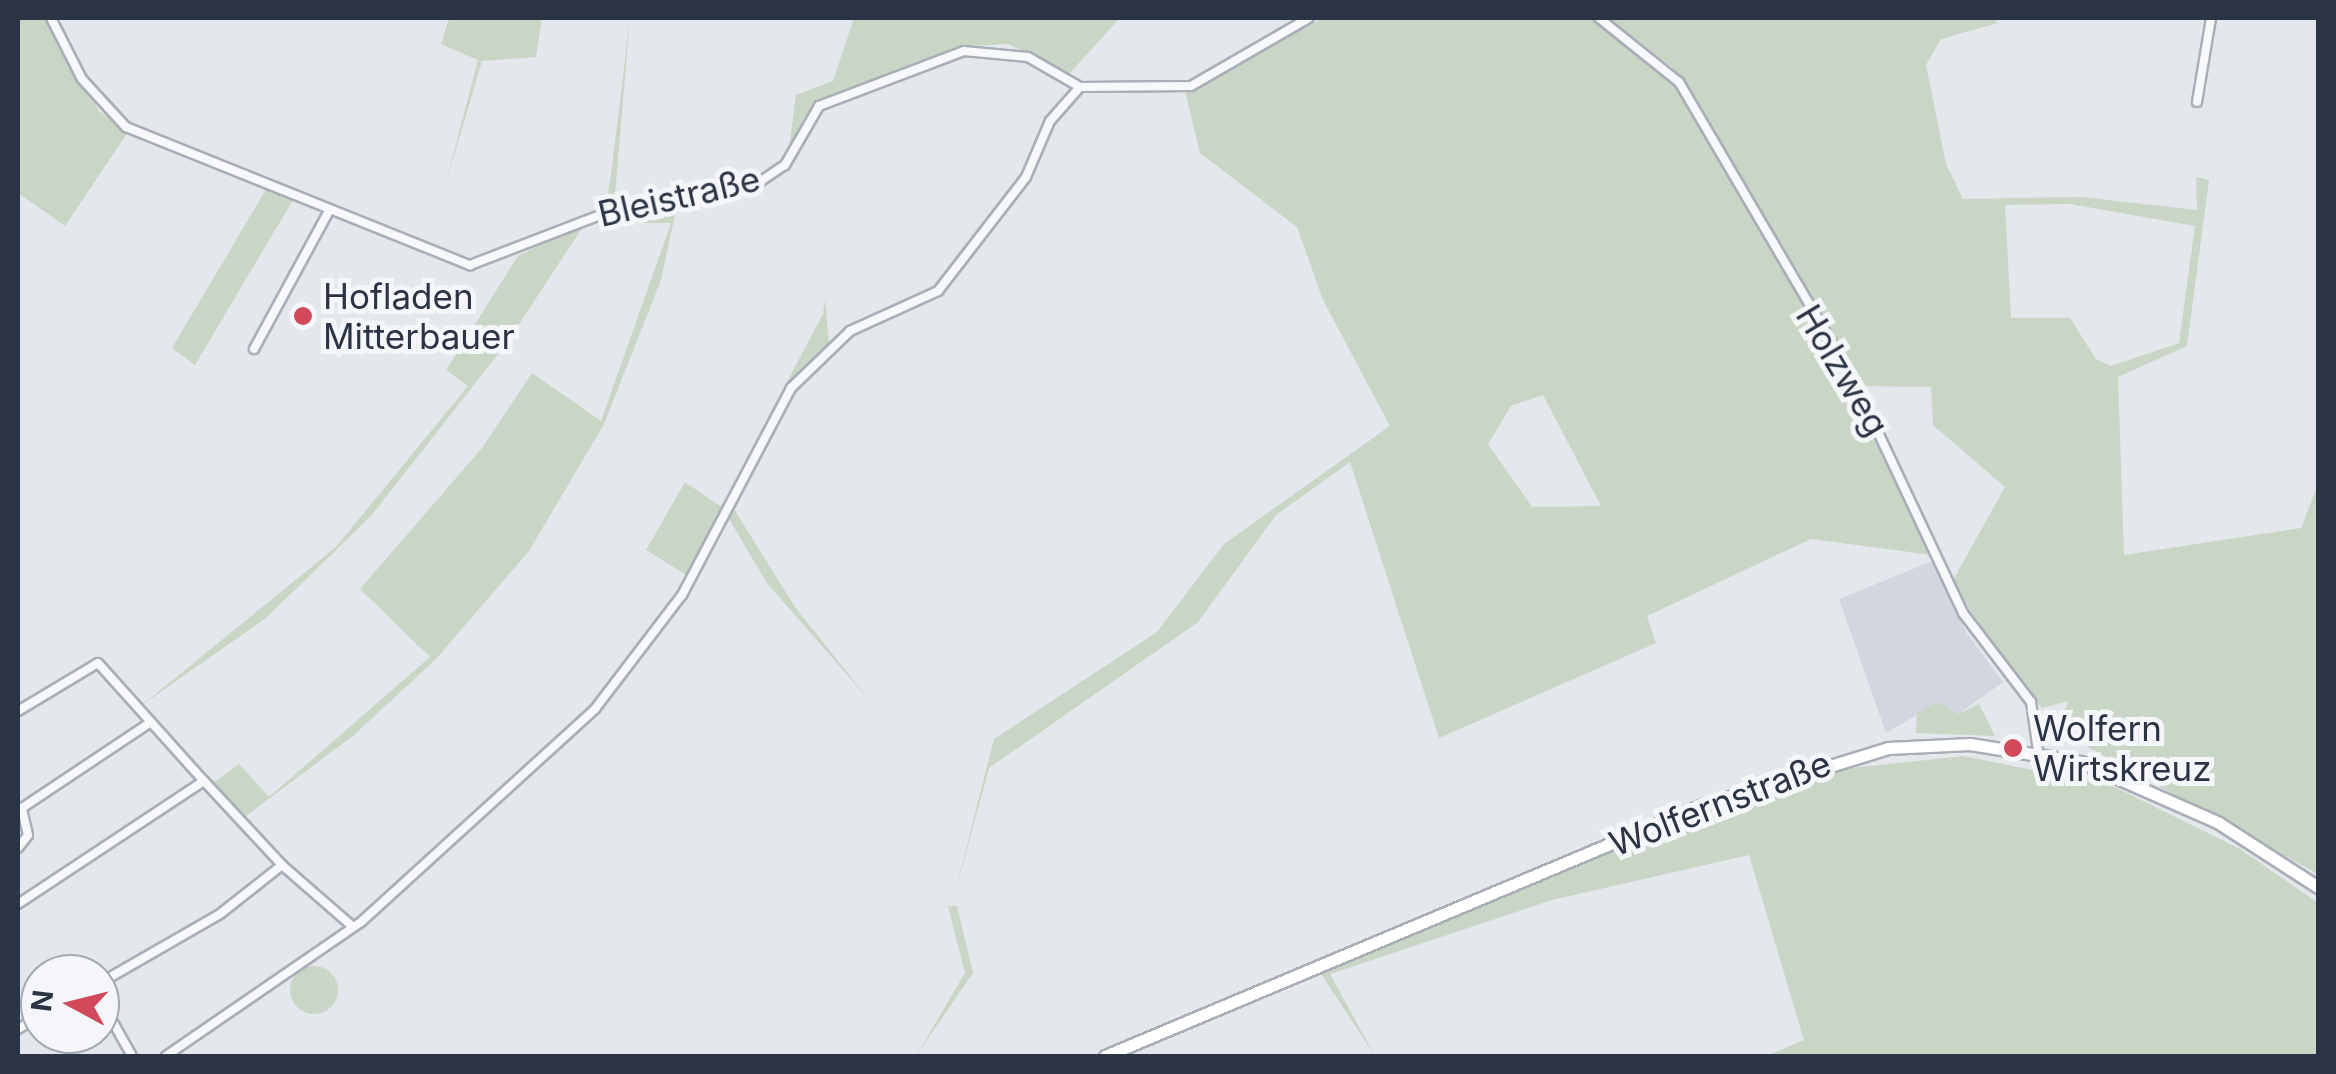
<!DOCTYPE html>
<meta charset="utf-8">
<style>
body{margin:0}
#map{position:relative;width:2336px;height:1074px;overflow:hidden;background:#e4e7ec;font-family:Inter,sans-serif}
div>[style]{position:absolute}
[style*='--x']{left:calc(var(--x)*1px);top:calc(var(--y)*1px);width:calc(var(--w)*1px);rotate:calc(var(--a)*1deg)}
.built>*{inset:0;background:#d2d6de}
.green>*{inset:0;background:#c9d6c5}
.round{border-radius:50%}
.roads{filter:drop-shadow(2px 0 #a9aeb7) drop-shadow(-2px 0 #a9aeb7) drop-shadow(0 2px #a9aeb7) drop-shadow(0 -2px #a9aeb7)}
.street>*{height:8px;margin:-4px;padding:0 4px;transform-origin:4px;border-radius:4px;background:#f7f8fa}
.secondary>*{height:11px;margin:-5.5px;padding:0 5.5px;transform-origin:5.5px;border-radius:5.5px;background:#fff}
.dots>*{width:28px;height:28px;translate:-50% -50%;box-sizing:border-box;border:5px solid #f4f6f9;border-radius:50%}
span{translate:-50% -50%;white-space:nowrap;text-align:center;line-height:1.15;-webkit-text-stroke:10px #f4f6f9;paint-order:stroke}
.street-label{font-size:35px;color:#2b3445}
.poi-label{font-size:35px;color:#2b3445}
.left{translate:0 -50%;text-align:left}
.frame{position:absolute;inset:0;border:20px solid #2b3445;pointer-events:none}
.north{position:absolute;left:20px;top:954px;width:100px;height:100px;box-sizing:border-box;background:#f4f6f9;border:2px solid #a4a8b1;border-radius:50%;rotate:277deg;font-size:28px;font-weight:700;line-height:40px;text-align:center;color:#2b3445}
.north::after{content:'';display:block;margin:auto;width:35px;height:45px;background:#d1495b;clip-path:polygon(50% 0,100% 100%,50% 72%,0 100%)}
</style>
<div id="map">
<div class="built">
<div style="clip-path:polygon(1935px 560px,1966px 632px,2003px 682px,1958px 714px,1939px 702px,1886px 733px,1839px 599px)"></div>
</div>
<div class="green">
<div style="clip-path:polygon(18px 18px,47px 18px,99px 111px,128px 132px,65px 226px,18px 193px)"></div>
<div style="clip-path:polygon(449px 18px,542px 18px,536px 57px,482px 61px,446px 183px,478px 60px,441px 44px)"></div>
<div style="clip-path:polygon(630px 18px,614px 207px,605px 209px,611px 175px)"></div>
<div style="clip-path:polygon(854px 18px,1120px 18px,1070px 73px,1008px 44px,972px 46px,831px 96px,803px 119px,789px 156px,775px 169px,789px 147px,796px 95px,833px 81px)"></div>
<div style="clip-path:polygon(evenodd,1323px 18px,1593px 18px,1665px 69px,1880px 437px,1932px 555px,1811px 539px,1647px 616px,1656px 643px,1439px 738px,1350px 462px,1276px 515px,1198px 622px,989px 768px,952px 904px,994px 739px,1157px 632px,1224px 544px,1390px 426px,1323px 300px,1297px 227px,1200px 153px,1185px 91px,1323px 18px,1543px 395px,1601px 506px,1532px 507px,1488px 444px,1511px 406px,1543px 395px)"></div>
<div style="clip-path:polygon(evenodd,1608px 18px,1992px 18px,1998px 23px,1941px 39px,1926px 65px,1946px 164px,1963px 199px,2081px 197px,2197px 210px,2196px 177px,2209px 180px,2187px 346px,2118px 377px,2124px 555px,2301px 528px,2318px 484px,2318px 874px,2086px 746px,2059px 722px,2069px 701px,2042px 708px,2014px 676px,1952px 582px,2005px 487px,1933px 425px,1931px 387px,1862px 386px,1672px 67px,1608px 18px,2070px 204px,2195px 226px,2179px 343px,2111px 366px,2096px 359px,2070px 318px,2011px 318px,2005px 205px,2070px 204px)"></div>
<div style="clip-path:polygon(268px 186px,296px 195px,195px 365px,172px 348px)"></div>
<div style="clip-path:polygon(678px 201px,661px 280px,604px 424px,529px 551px,436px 659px,354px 735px,242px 819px,212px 784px,239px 764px,269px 797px,430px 657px,360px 589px,482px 448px,532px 373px,601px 421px,671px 223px,606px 223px,609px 213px)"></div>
<div style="clip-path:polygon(586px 222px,506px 344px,371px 516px,266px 618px,142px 705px,336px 547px,468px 386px,446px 370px,518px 256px)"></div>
<div style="clip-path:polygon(825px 300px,829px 342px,772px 410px,823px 314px)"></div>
<div style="clip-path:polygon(685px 482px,723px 508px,688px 576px,646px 550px)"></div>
<div style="clip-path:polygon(734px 509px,795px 607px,870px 701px,766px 582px,727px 515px)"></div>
<div style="clip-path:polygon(1939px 702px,1958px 714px,1979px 704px,1995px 736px,1916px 733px,1917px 713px)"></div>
<div style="clip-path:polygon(1964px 756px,2115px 787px,2240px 849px,2318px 903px,2318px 1056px,1766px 1056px,1804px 1040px,1749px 855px,1552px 900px,1330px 974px,1375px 1056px,1321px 974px,1725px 804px,1851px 768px)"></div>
<div style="clip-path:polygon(948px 906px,957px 906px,973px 973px,916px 1056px,965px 973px)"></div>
<div class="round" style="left:290px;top:966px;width:48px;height:48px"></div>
</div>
<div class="roads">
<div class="street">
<div style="--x:51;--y:18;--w:68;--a:63.1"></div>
<div style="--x:82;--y:79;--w:65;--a:47.5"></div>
<div style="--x:126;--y:127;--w:371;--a:21.9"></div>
<div style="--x:470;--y:265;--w:162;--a:-21"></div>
<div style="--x:621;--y:207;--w:142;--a:-10.5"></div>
<div style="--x:761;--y:181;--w:29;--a:-34"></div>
<div style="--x:785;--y:165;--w:68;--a:-60"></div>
<div style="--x:819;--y:106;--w:155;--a:-20.8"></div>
<div style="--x:964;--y:51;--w:64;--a:5.4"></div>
<div style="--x:1028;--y:57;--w:60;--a:30"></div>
<div style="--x:1599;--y:18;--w:102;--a:38.7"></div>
<div style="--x:1679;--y:82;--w:344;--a:59.6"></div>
<div style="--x:1853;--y:379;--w:259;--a:64.8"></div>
<div style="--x:1963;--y:613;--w:112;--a:52.6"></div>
<div style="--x:2031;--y:702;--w:49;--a:81.9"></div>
<div style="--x:2197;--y:102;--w:85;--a:-80.5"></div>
<div style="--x:254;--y:349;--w:157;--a:-61.5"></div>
<div style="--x:18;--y:711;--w:93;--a:-31"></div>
<div style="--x:98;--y:663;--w:159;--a:48.1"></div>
<div style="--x:18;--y:848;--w:16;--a:-52"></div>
<div style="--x:28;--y:835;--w:28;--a:-103"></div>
<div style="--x:22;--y:808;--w:155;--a:-33.7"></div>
<div style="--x:18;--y:904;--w:223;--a:-33.5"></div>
<div style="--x:204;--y:781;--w:115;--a:47.1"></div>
<div style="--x:100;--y:983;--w:138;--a:-29.9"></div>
<div style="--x:220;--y:914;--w:79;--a:-38.3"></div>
<div style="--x:282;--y:865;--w:94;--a:41.1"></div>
<div style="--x:100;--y:999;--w:65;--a:60.7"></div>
<div style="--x:18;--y:1029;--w:26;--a:-31"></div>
<div style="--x:166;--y:1056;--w:237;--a:-34.5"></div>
<div style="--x:361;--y:922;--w:316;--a:-42.3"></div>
<div style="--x:595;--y:709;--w:143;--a:-52.7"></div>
<div style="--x:682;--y:595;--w:234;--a:-62.2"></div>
<div style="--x:791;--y:388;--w:82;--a:-44"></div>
<div style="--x:850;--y:331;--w:97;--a:-24.4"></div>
<div style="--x:938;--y:291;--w:144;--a:-52.3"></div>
<div style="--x:1026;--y:177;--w:61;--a:-66.8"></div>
<div style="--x:1050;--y:121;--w:45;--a:-48.6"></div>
<div style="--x:1080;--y:87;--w:111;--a:-0.5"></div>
<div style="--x:1191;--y:86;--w:136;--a:-30"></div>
</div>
<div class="secondary">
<div style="--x:1105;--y:1056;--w:645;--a:-22.79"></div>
<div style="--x:1700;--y:806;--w:197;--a:-17.1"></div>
<div style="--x:1888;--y:748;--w:82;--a:-2.8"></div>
<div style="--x:1970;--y:744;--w:112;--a:9.2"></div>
<div style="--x:2081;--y:762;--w:151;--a:23.8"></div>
<div style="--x:2219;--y:823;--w:118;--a:32.9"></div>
</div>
</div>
<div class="dots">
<div style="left:303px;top:316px;background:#d1495b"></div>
<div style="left:2013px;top:748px;background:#d1495b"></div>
</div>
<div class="street-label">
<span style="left:679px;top:196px;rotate:-13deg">Bleistraße</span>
<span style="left:1843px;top:370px;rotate:59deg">Holzweg</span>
<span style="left:1720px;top:803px;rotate:-21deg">Wolfernstraße</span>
</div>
<div class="poi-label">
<span class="left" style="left:323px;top:316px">Hofladen<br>Mitterbauer</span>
<span class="left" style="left:2033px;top:748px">Wolfern<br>Wirtskreuz</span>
</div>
<div class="frame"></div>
<div class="north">N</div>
</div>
